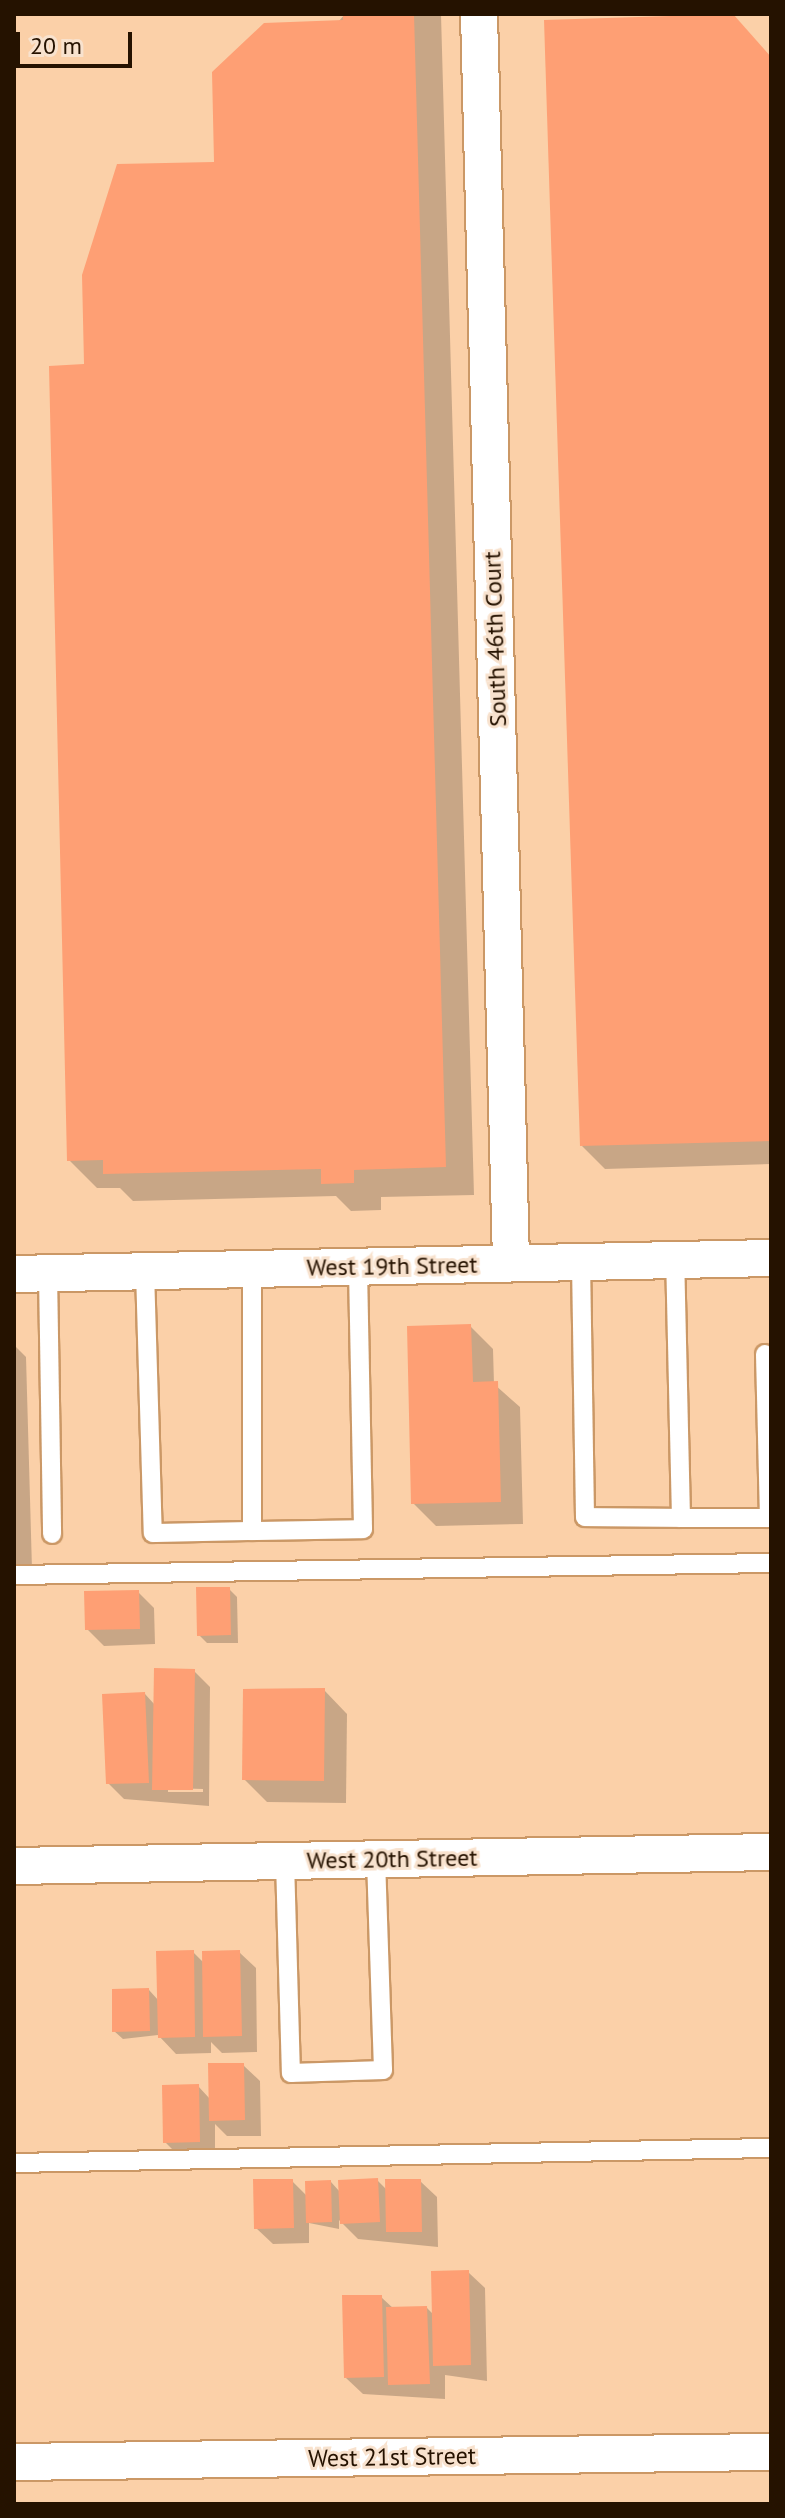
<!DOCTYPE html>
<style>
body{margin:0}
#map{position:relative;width:785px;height:2518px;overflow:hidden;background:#fbd0a8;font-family:"PT Sans",sans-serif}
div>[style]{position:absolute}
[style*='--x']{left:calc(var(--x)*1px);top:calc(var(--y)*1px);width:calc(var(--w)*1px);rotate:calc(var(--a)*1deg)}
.shadow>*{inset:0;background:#0003}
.building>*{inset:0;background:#fe9f74}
.roads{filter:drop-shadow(2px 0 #cb9866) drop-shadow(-2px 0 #cb9866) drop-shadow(0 2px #cb9866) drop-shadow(0 -2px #cb9866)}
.lane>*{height:18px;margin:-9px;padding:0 9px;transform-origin:9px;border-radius:9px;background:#fff}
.street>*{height:36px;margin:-18px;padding:0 18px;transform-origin:18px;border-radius:18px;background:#fff}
span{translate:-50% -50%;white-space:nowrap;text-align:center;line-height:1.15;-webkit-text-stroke:6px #f8e2ce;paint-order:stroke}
.street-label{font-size:24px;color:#251200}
.frame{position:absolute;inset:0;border:16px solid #251200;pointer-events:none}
.scale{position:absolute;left:16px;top:32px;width:116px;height:36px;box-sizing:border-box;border:4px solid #251200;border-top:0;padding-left:10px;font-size:24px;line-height:28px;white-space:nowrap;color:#251200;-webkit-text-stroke:6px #f8e2ce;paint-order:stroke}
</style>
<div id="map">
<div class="shadow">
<div style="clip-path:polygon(345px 14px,441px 14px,474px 1195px,381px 1197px,381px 1210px,351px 1211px,336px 1196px,133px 1201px,120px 1188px,97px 1188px,69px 1160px,86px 366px,216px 164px)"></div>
<div style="clip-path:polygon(732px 16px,771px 58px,771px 1164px,605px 1169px,582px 1146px)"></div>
<div style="clip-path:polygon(470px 1326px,493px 1349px,494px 1384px,520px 1407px,523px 1524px,436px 1526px,413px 1503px)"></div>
<div style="clip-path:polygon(14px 1345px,26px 1357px,32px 1569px,14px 1569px)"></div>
<div style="clip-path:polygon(229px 1589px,237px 1597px,238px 1643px,207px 1643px,199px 1635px)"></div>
<div style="clip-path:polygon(138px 1592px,154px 1608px,155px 1644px,104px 1646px,87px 1629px)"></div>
<div style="clip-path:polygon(evenodd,194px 1671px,210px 1687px,209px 1806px,124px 1799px,108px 1783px,145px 1694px,155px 1705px,194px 1671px,168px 1788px,203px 1789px,203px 1792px,168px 1792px,168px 1788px)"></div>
<div style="clip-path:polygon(324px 1690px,347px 1714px,346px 1803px,267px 1802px,244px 1779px)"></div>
<div style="clip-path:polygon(193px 1952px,204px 1963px,239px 1952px,256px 1968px,257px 2052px,222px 2053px,211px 2042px,211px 2053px,176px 2054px,158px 2035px,123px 2039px,114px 2031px,149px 1990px,159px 2001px)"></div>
<div style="clip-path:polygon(243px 2065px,260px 2081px,261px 2136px,227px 2136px,215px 2124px,215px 2158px,181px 2158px,165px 2142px,198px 2086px,210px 2099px)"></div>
<div style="clip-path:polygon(377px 2180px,387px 2190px,420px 2181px,437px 2197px,438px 2247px,358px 2239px,339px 2220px,339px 2229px,309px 2223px,309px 2243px,273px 2244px,256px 2228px,292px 2181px,307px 2196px,331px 2182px,340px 2192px)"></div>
<div style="clip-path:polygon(468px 2272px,485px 2288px,487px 2381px,445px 2375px,445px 2399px,363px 2394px,346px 2378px,381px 2297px,394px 2309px,427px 2308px,434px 2315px)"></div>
</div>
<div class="building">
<div style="clip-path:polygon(343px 14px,414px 14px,446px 1167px,354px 1170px,354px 1183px,321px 1184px,321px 1169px,103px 1174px,103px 1160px,67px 1161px,49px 366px,84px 364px,82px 275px,117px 164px,214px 162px,212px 72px,264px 23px,343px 20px)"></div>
<div style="clip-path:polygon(733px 14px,771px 57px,771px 1141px,580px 1146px,544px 20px)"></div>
<div style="clip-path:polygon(471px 1324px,473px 1382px,498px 1381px,501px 1502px,411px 1504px,407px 1326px)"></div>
<div style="clip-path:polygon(196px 1587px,230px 1587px,231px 1635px,197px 1636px)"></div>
<div style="clip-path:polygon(139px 1590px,140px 1629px,85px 1630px,84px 1591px)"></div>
<div style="clip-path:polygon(154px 1668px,195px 1669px,193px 1790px,152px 1790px)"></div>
<div style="clip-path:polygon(325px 1688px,324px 1781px,242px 1780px,243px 1689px)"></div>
<div style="clip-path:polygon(145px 1692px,149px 1783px,106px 1784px,102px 1694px)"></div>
<div style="clip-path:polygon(194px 1950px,195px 2037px,158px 2038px,156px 1951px)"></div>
<div style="clip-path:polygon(240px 1950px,242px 2036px,203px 2037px,202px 1951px)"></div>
<div style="clip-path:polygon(149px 1988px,150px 2031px,112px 2032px,112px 1989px)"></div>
<div style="clip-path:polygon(208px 2063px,244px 2063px,245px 2120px,209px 2121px)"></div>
<div style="clip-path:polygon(199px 2084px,200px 2142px,163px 2143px,162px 2085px)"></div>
<div style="clip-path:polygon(378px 2178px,380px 2222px,340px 2224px,338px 2180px)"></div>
<div style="clip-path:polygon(253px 2179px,293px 2179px,294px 2228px,254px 2229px)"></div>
<div style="clip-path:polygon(385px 2179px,421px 2179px,422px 2232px,386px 2232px)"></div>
<div style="clip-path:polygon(331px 2180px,332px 2222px,306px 2223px,305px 2181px)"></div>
<div style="clip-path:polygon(469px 2270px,471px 2365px,433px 2366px,431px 2271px)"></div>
<div style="clip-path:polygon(342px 2295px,382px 2295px,384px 2377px,344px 2378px)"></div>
<div style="clip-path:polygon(427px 2306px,430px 2384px,388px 2385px,386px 2307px)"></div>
</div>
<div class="roads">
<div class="lane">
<div style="--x:581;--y:1262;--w:255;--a:89.1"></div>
<div style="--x:585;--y:1517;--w:96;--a:0.6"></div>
<div style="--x:681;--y:1518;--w:258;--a:-91.3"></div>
<div style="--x:145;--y:1271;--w:262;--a:88.3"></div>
<div style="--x:153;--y:1533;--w:99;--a:-1.2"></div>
<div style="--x:252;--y:1531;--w:262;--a:-90"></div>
<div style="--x:48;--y:1273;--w:261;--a:89.1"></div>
<div style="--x:681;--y:1518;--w:88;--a:0"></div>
<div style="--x:769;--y:1518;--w:164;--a:-91.4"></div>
<div style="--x:252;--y:1531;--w:111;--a:-1"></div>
<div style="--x:363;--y:1529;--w:262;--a:-91.1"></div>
<div style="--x:14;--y:1575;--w:757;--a:-0.91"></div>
<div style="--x:285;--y:1861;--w:212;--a:88.4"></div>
<div style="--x:291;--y:2073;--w:92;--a:-1.9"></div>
<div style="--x:383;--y:2070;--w:211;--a:-91.9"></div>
<div style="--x:14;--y:2163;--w:757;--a:-1.14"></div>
</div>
<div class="street">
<div style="--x:479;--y:14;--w:1249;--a:88.53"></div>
<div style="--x:14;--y:1274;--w:757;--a:-1.21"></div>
<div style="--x:14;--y:1866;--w:757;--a:-1.06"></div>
<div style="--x:14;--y:2462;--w:757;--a:-0.76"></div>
</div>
</div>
<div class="street-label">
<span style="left:495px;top:639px;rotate:-92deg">South 46th Court</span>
<span style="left:392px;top:1266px;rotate:-1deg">West 19th Street</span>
<span style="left:392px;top:1859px;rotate:-1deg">West 20th Street</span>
<span style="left:392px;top:2457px;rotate:-1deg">West 21st Street</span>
</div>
<div class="frame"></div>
<div class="scale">20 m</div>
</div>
